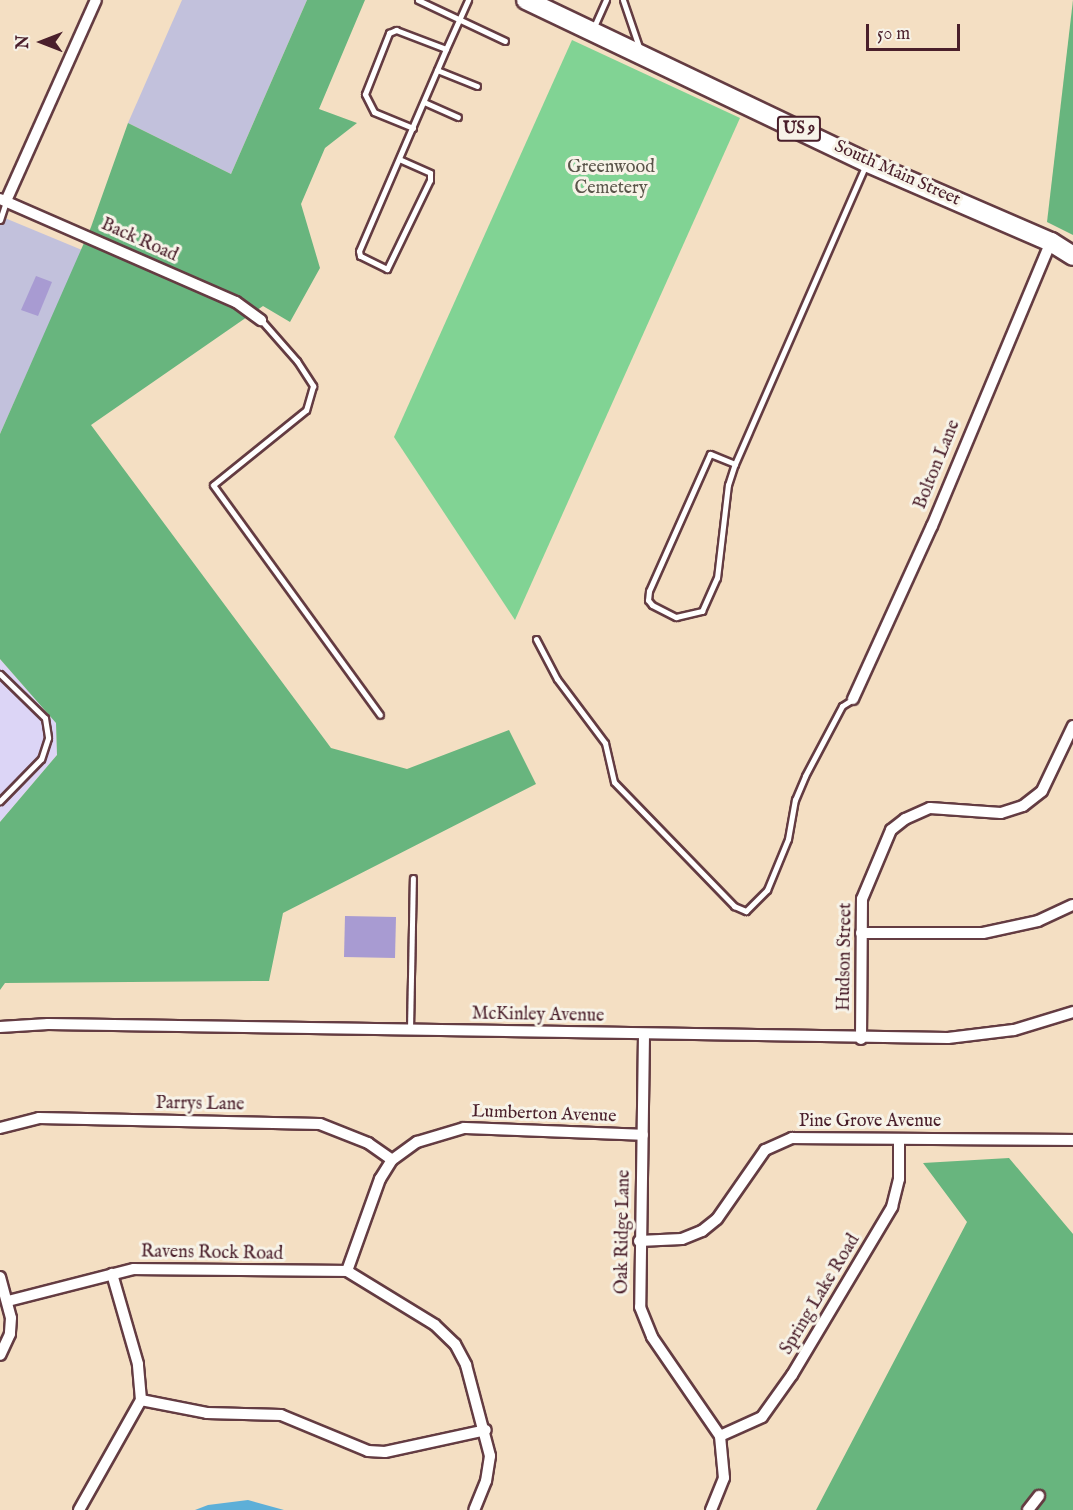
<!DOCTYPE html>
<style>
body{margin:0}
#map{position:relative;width:1073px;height:1510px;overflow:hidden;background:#f4dfc3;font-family:"IM FELL English",serif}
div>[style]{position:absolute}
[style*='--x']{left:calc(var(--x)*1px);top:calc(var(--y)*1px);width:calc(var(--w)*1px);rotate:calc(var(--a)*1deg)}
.built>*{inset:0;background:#dcd5f6}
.industrial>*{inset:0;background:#c2c1dc}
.green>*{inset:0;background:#81d394}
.forest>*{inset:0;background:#68b57e}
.water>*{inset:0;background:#5dafd8}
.building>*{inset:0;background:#a89bd2}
.roads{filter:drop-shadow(2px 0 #643c42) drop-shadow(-2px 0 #643c42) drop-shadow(0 2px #643c42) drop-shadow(0 -2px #643c42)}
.service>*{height:5px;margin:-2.5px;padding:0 2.5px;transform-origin:2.5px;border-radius:2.5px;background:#fff}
.minor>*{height:10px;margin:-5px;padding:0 5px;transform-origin:5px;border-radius:5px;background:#fff}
.trunk>*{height:18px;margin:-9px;padding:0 9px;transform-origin:9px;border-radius:9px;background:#fff}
span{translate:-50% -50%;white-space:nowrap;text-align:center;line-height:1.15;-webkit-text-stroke:6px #f7f3e8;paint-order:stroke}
.shield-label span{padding:2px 4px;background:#f7f3e8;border:2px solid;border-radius:4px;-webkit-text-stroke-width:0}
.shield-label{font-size:16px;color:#4a1f2b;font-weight:700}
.park-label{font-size:18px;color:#5a554a}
.street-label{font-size:18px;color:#4a1f2b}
.north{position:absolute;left:12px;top:12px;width:60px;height:60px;-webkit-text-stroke:4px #f7f3e8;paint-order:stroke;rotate:270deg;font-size:16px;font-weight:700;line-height:24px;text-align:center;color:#4a1f2b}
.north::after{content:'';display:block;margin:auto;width:21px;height:27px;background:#4a1f2b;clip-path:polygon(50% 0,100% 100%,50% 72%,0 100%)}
.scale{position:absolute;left:866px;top:24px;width:94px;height:27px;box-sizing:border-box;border:3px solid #4a1f2b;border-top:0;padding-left:8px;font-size:18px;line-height:21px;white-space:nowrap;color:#4a1f2b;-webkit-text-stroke:4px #f7f3e8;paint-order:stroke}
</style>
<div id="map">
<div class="built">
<div style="clip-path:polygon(0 659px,56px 723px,57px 755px,0 822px)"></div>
</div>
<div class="industrial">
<div style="clip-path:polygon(182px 0,307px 0,231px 174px,128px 123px)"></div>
<div style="clip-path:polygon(0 216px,82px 250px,0 434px)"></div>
</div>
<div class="green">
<div style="clip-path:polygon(572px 40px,740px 118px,515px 620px,394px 437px)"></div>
</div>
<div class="forest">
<div style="clip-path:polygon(307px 0,365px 0,319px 109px,357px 123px,325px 148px,301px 204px,320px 268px,290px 322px,263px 306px,91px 425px,331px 748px,407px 769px,509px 730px,536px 784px,283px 913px,269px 981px,5px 983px,0 990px,0 822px,57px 755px,56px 723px,0 659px,0 434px,91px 227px,128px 123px,231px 174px)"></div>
<div style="clip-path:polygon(1073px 0,1073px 235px,1047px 222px)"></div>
<div style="clip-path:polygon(1009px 1158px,1073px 1234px,1073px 1510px,816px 1510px,967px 1222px,923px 1163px)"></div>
</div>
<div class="water">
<div style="clip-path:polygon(248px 1500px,284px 1510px,195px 1510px,208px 1505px)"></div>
</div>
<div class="building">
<div style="clip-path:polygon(36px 276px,52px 282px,38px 316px,21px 310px)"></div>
<div style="clip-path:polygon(345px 916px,396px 917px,395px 958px,344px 957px)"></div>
</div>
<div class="roads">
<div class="service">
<div style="--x:418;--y:0;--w:96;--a:25.2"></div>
<div style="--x:623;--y:0;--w:53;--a:71.2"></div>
<div style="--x:593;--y:29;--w:32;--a:-66"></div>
<div style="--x:437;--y:70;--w:43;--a:21.8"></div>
<div style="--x:424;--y:102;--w:37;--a:24"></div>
<div style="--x:413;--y:128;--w:42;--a:-157.7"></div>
<div style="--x:374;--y:112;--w:20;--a:-117"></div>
<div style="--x:365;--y:94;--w:66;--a:-68.5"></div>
<div style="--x:389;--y:33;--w:8;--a:-23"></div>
<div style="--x:396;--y:30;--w:53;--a:20.8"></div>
<div style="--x:399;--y:159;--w:34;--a:24"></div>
<div style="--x:430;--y:173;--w:7;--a:90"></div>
<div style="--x:430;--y:180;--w:99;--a:115.8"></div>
<div style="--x:387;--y:269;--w:30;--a:-154"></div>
<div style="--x:360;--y:256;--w:5;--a:-101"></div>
<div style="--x:359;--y:251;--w:220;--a:-66.7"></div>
<div style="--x:446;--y:49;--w:54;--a:-65.8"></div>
<div style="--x:0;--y:220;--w:19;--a:-72"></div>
<div style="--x:261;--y:320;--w:55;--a:48.7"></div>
<div style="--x:297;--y:361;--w:30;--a:57"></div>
<div style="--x:313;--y:386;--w:25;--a:106"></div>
<div style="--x:306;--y:410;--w:119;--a:141.1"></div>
<div style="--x:213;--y:485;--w:284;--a:54"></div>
<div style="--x:735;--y:464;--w:27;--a:-158"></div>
<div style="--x:710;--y:454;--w:150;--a:114"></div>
<div style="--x:649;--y:591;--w:9;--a:96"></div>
<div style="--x:648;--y:600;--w:6;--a:51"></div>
<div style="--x:652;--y:605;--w:27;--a:27"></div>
<div style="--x:676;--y:617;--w:27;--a:-13"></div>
<div style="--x:702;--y:611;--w:36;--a:-66"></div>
<div style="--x:717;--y:578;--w:94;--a:-83.3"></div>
<div style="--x:728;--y:485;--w:22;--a:-72"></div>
<div style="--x:735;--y:464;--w:325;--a:-66.4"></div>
<div style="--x:536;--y:639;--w:45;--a:62.3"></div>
<div style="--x:557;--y:679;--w:80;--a:53.1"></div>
<div style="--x:605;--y:743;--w:40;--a:77"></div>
<div style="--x:614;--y:782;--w:173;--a:45.9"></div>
<div style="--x:734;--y:906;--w:13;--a:23"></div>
<div style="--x:746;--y:911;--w:30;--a:-45"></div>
<div style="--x:767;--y:890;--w:55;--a:-67.6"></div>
<div style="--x:788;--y:839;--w:40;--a:-80"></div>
<div style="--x:795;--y:800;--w:26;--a:-67"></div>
<div style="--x:805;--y:776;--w:79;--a:-62.1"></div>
<div style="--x:842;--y:706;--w:13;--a:-32"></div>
<div style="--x:0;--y:674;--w:63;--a:44.4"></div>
<div style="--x:45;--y:718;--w:20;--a:81"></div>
<div style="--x:48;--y:738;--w:22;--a:108"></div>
<div style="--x:41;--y:759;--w:59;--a:134.3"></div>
<div style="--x:410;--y:1029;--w:151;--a:-88.9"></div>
</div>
<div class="minor">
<div style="--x:0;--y:199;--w:257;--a:23.6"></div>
<div style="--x:236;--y:302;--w:31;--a:36"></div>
<div style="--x:6;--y:201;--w:220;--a:-65.9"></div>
<div style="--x:853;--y:699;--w:190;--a:-65.5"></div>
<div style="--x:932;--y:526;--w:308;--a:-67.3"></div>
<div style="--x:861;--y:933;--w:122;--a:0"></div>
<div style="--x:983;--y:933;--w:56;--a:-12.3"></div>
<div style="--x:1038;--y:921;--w:38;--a:-25"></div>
<div style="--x:0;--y:1027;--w:48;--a:-3.6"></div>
<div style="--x:48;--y:1024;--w:900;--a:0.89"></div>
<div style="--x:948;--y:1038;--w:66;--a:-6.9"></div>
<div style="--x:1014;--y:1030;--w:62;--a:-17"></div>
<div style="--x:644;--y:1035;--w:272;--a:90.8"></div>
<div style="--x:640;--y:1307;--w:32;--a:68"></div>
<div style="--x:652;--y:1337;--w:120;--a:55.5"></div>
<div style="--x:720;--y:1436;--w:42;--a:84.6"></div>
<div style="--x:724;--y:1478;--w:35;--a:112"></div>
<div style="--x:861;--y:1039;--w:140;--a:-89.6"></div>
<div style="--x:862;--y:899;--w:75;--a:-67.2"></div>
<div style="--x:891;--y:830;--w:18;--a:-38"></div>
<div style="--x:905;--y:819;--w:27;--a:-24"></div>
<div style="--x:930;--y:808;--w:71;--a:4"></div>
<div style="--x:1001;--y:813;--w:23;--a:-18"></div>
<div style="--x:1023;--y:806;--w:24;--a:-38"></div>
<div style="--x:1042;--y:791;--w:72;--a:-64.5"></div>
<div style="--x:0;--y:1128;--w:40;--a:-14.4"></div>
<div style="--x:39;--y:1118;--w:281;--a:1.2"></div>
<div style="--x:320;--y:1124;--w:52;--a:21.6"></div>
<div style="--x:368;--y:1143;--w:29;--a:35"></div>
<div style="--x:639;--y:1241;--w:43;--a:-2.7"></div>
<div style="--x:682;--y:1239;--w:22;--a:-22"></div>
<div style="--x:702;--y:1231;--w:19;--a:-39"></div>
<div style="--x:717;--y:1219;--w:84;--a:-55.2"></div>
<div style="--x:765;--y:1150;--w:30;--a:-24"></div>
<div style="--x:792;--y:1138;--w:281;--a:0.4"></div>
<div style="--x:347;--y:1271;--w:98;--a:-70.3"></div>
<div style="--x:380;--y:1179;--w:22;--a:-58"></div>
<div style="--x:392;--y:1160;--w:31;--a:-36"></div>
<div style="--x:417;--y:1142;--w:49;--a:-16.6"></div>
<div style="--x:464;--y:1128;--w:179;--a:2.2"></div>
<div style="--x:347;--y:1271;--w:103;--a:31.5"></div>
<div style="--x:435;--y:1325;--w:28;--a:44"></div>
<div style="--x:455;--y:1344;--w:24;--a:62"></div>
<div style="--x:466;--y:1365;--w:94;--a:75.2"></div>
<div style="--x:490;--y:1456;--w:25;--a:99"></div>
<div style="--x:486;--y:1481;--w:31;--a:112"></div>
<div style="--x:0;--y:1277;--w:42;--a:75"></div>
<div style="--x:11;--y:1318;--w:16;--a:94"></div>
<div style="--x:10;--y:1334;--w:23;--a:115"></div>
<div style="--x:8;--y:1301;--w:130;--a:-14.3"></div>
<div style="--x:134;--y:1269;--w:213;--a:0.5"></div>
<div style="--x:141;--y:1400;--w:67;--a:11.1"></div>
<div style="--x:207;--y:1413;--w:74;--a:1.5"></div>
<div style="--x:281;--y:1415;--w:94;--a:22.5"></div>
<div style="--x:368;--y:1451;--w:17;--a:3"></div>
<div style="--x:385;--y:1452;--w:103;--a:-12.3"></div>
<div style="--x:720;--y:1436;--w:46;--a:-24.3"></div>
<div style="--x:762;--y:1417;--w:52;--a:-54.5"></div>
<div style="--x:792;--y:1375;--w:196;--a:-59.2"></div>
<div style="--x:892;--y:1207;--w:29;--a:-76"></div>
<div style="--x:899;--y:1179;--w:40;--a:-90"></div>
<div style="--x:79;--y:1510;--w:126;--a:-60.6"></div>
<div style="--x:141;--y:1400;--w:36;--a:-95"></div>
<div style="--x:138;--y:1364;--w:94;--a:-106.1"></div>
<div style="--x:1028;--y:1510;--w:18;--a:-52"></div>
</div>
<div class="trunk">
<div style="--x:526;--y:0;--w:377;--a:25.5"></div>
<div style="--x:866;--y:162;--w:202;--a:23.4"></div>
<div style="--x:1051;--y:242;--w:26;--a:32"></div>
</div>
</div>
<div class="shield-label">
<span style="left:799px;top:129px">US 9</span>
</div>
<div class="park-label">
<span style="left:611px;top:179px">Greenwood<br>Cemetery</span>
</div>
<div class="street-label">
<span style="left:897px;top:174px;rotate:24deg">South Main Street</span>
<span style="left:139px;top:241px;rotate:24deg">Back Road</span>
<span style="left:938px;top:465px;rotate:-68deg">Bolton Lane</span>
<span style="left:846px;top:957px;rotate:-89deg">Hudson Street</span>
<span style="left:538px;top:1016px;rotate:1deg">McKinley Avenue</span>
<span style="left:200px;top:1105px;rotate:1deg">Parrys Lane</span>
<span style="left:544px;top:1115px;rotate:2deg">Lumberton Avenue</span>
<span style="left:870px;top:1122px">Pine Grove Avenue</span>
<span style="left:624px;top:1232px;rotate:-89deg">Oak Ridge Lane</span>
<span style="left:212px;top:1254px;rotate:1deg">Ravens Rock Road</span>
<span style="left:821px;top:1295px;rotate:-59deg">Spring Lake Road</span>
</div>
<div class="north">N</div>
<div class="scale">50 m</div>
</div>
